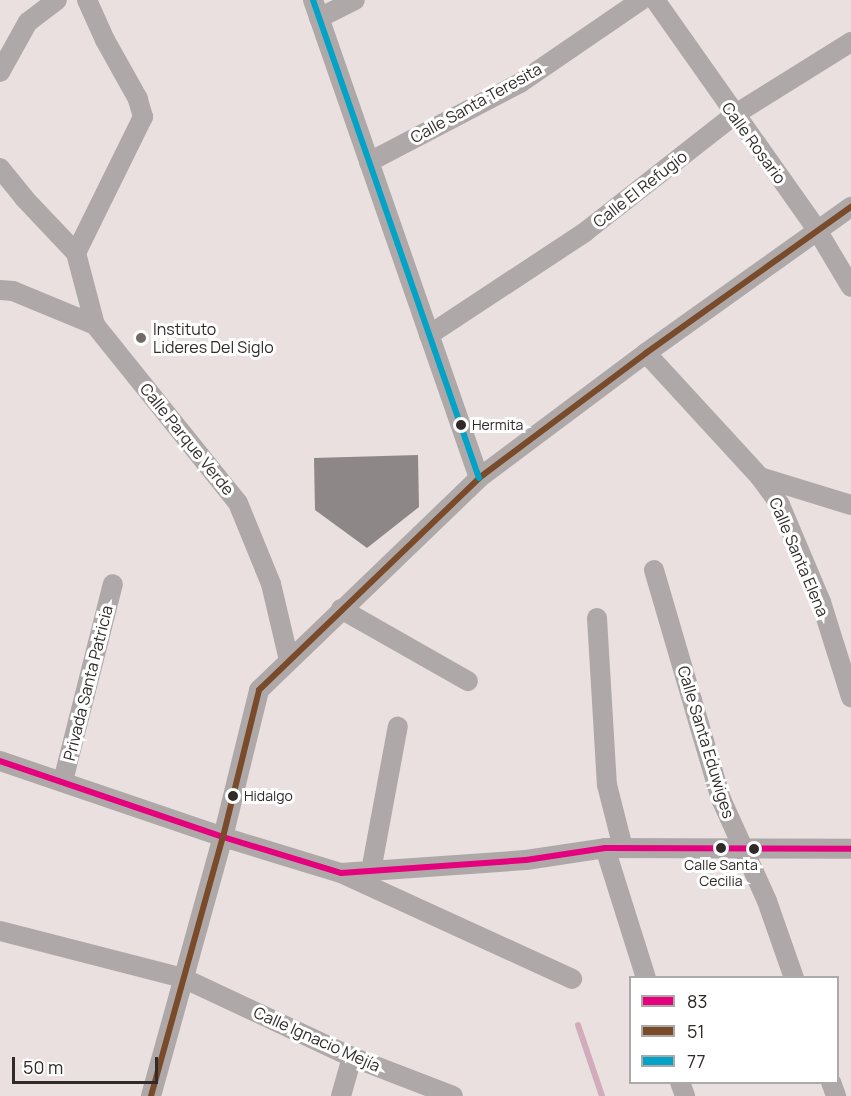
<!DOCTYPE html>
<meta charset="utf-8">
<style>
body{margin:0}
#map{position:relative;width:851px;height:1096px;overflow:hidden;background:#e9e0df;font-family:Manrope,sans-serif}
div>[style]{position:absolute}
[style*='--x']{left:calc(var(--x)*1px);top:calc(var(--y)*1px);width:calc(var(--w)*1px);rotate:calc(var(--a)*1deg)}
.stream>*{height:6px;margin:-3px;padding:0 3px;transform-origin:3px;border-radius:3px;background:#d3acbb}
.building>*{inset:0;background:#8e8788}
.minor>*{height:20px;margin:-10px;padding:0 10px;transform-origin:10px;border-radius:10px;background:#aea9a8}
.bus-1>*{height:6px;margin:-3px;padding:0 3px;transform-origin:3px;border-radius:3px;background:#e5007d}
.bus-2>*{height:6px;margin:-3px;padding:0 3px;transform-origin:3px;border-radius:3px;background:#7a4b2a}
.bus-3>*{height:6px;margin:-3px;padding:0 3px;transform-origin:3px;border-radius:3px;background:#02a3c6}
.dots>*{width:16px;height:16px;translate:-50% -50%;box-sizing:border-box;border:3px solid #fff;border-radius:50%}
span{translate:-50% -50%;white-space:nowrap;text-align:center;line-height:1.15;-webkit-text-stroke:6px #fff;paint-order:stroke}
.bus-label{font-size:14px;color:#302a29}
.left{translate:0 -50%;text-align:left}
.street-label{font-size:16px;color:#302a29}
.poi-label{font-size:16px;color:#302a29}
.legend{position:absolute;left:629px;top:976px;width:210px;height:108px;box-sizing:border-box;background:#fff;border:2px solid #acaaa9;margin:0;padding:8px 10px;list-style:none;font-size:18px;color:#302a29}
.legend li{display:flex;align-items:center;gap:12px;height:30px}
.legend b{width:30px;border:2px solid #acaaa9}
.scale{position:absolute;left:12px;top:1057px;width:146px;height:27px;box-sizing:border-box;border:3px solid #302a29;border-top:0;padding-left:8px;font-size:18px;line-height:21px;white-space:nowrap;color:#302a29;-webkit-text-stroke:4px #fff;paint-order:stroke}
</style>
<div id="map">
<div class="stream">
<div style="--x:578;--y:1025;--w:75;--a:71.3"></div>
</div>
<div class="building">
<div style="clip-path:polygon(418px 455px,419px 507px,367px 548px,315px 510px,314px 458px)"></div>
</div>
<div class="minor">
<div style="--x:313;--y:0;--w:506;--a:70.85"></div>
<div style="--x:655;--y:0;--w:281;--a:54.8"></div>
<div style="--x:817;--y:230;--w:66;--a:59.2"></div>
<div style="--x:319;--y:18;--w:40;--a:-26.6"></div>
<div style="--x:0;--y:72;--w:57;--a:-60.8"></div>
<div style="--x:28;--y:22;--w:36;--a:-37"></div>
<div style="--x:369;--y:162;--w:170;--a:-27.6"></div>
<div style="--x:520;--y:83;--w:147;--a:-34.4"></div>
<div style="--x:0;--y:168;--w:38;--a:51"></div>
<div style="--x:24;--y:198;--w:76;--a:46.6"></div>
<div style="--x:76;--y:253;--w:74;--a:75.2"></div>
<div style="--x:76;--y:253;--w:152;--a:-63.8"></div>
<div style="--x:143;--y:117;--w:19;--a:-106"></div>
<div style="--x:138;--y:99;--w:68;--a:-119.2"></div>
<div style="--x:105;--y:40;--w:44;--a:-114.2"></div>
<div style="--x:0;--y:290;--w:13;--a:4"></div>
<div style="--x:13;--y:291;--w:89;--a:22.5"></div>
<div style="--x:95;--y:325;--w:228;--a:51.2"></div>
<div style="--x:238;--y:503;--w:87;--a:67.8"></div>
<div style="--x:271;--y:584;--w:78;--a:76.7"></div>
<div style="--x:429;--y:335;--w:187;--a:-33.4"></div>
<div style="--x:585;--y:232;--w:189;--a:-38.1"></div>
<div style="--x:734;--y:115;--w:138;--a:-32"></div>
<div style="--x:646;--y:353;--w:168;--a:47.4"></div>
<div style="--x:760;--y:477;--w:34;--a:54"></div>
<div style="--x:780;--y:505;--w:105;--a:67.1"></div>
<div style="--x:821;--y:602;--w:100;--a:72.5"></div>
<div style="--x:760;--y:477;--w:95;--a:17.1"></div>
<div style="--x:654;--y:570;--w:239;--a:73.7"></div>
<div style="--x:721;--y:799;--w:112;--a:65.7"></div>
<div style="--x:767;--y:901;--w:82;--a:70.7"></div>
<div style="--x:341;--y:609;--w:146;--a:29.6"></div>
<div style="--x:597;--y:618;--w:167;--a:86.6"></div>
<div style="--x:607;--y:785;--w:65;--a:75.7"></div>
<div style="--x:0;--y:761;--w:236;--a:18.8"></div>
<div style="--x:223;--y:837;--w:123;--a:17"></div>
<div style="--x:341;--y:873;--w:185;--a:-4"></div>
<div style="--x:526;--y:860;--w:80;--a:-8.6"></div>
<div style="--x:605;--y:848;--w:246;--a:0.2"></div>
<div style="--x:63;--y:781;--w:203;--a:-75.8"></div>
<div style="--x:605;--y:848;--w:136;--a:72.5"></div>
<div style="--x:371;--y:871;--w:147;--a:-79.5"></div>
<div style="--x:343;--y:874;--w:252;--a:24.6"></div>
<div style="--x:0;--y:931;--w:189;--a:14.4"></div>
<div style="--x:183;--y:978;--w:187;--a:25.1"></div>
<div style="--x:352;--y:1057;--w:108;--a:21.1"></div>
<div style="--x:680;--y:1082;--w:15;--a:70"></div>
<div style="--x:831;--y:1082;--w:15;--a:70"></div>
<div style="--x:151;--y:1096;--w:269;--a:-74.5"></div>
<div style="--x:223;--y:837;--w:151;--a:-76.2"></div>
<div style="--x:259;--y:690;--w:306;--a:-43.9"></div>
<div style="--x:479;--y:478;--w:209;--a:-36.8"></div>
<div style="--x:646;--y:353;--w:252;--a:-35.5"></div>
<div style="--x:341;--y:1096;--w:41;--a:-74.2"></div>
</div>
<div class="bus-1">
<div style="--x:0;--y:761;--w:236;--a:18.8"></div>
<div style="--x:223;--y:837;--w:123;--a:17"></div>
<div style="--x:341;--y:873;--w:185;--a:-4"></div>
<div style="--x:526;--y:860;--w:80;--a:-8.6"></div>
<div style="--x:605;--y:848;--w:246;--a:0.2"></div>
</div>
<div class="bus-2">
<div style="--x:151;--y:1096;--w:269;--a:-74.5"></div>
<div style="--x:223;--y:837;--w:151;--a:-76.2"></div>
<div style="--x:259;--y:690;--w:306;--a:-43.9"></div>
<div style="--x:479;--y:478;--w:209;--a:-36.8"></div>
<div style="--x:646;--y:353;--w:252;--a:-35.5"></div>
</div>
<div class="bus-3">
<div style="--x:313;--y:0;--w:506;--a:70.85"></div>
</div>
<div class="dots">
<div style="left:141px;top:338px;background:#716a69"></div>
<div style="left:461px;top:425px;background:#302a29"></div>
<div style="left:233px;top:796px;background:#302a29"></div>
<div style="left:721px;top:848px;background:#302a29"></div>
<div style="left:754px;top:849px;background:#302a29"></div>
</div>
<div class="bus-label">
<span class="left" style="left:472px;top:425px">Hermita</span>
<span class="left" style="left:244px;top:796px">Hidalgo</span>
<span style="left:721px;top:873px">Calle Santa<br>Cecilia</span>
</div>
<div class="street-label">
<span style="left:476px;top:103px;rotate:-29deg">Calle Santa Teresita</span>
<span style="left:754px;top:143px;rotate:54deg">Calle Rosario</span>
<span style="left:640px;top:189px;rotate:-38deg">Calle El Refugio</span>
<span style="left:187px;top:439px;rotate:51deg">Calle Parque Verde</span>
<span style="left:799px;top:557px;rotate:67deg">Calle Santa Elena</span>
<span style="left:88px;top:683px;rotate:-76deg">Privada Santa Patricia</span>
<span style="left:706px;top:742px;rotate:73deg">Calle Santa Eduwiges</span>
<span style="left:317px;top:1039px;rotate:24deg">Calle Ignacio Mejía</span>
</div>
<div class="poi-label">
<span class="left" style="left:153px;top:338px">Instituto<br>Lideres Del Siglo</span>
</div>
<ul class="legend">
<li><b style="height:8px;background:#e5007d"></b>83</li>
<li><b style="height:8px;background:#7a4b2a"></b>51</li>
<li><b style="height:8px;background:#02a3c6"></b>77</li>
</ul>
<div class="scale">50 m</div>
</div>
